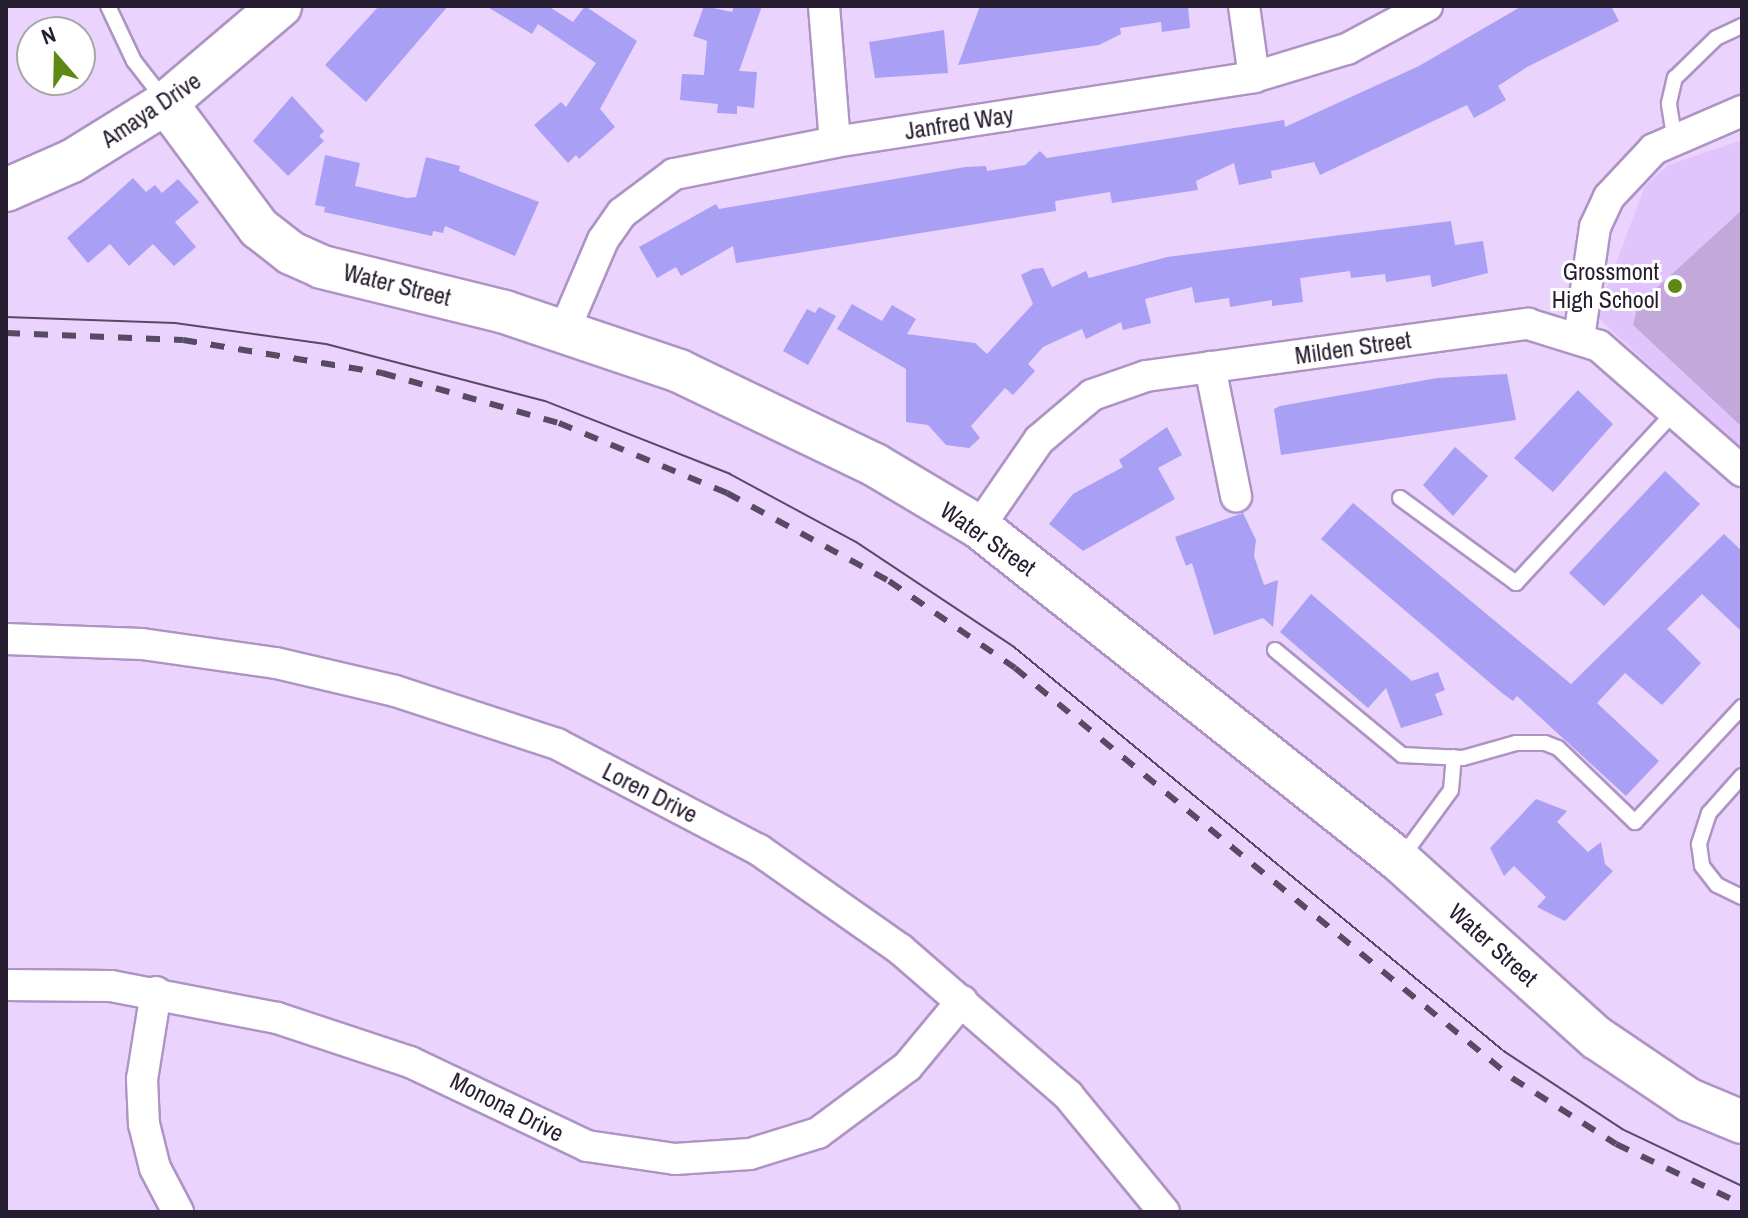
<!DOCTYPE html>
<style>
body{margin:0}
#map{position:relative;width:1748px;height:1218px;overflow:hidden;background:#ead4fd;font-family:"Archivo Narrow",sans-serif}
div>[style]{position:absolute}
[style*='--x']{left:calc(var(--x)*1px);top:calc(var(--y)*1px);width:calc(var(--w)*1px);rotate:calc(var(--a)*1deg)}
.built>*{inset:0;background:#e2c4fd}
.green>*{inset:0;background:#c3a9da}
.building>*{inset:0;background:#a99ff4}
.roads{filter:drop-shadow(2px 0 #ae94c4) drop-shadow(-2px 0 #ae94c4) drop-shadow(0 2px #ae94c4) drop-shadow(0 -2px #ae94c4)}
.lane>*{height:14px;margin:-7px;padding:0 7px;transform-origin:7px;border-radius:7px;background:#fff}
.street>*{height:30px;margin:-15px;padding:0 15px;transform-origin:15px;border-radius:15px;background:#fff}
.secondary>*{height:42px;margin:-21px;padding:0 21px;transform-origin:21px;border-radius:21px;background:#fff}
.tram>*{height:2px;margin:-1px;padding:0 1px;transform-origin:1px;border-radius:1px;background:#574a63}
.rail>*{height:6px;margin-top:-3px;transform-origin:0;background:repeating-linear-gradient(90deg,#574a63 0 14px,transparent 0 28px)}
.dots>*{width:22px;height:22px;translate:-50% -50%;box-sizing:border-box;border:4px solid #fff;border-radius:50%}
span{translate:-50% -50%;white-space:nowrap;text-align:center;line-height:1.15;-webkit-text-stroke:6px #fff;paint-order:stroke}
.street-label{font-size:24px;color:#271d30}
.poi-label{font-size:24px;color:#271d30}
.right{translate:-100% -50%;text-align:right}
.frame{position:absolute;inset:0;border:8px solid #271d30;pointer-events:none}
.north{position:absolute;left:16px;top:16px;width:80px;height:80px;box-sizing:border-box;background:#fff;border:2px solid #a9a5ac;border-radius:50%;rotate:340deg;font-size:22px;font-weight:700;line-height:32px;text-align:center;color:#271d30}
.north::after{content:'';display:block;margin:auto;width:28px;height:36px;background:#5e8713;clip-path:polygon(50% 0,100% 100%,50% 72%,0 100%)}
</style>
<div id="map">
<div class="built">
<div style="clip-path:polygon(1742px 140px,1742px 450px,1596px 316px,1645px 186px,1668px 165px)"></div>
</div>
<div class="green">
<div style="clip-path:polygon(1742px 210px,1742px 427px,1633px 325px,1638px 305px)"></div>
</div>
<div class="building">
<div style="clip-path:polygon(379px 6px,448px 6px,366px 102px,325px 65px)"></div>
<div style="clip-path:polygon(486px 6px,548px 6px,573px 22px,585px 6px,637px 41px,600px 109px,615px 127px,579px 159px,576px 155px,568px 163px,534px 125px,561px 102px,566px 107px,596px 63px,538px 24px,532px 34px)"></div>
<div style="clip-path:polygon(704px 6px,732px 12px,734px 6px,762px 6px,739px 71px,757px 72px,754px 108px,737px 106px,737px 114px,717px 113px,718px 104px,680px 100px,682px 74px,704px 75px,707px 41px,693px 36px)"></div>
<div style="clip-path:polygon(980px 6px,1188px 6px,1190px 28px,1162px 32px,1161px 22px,1120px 28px,1121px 34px,1099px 45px,958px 65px)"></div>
<div style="clip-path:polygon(1522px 6px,1611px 6px,1619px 21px,1527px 67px,1498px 86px,1506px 100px,1474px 118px,1467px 105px,1320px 175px,1314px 162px,1271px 171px,1272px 178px,1239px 185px,1234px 163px,1196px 181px,1198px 190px,1112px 203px,1110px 192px,1055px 201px,1056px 211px,736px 263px,733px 246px,681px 276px,676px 267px,657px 278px,639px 247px,716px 204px,719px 209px,965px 167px,986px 166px,987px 171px,1025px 165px,1040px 151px,1047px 158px,1284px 120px,1285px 127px,1419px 66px)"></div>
<div style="clip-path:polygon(944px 30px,948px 73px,875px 78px,869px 42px)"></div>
<div style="clip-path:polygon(292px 96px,324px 131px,319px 136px,324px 141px,288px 176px,253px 141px)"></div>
<div style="clip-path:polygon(325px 155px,360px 163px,355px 186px,407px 198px,416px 197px,426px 157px,460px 166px,459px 171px,539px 202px,515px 256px,445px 226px,443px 233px,433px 231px,432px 236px,324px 212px,325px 207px,315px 205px)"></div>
<div style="clip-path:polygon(133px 178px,146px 192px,155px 185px,162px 193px,178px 179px,199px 202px,175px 222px,196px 247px,174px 266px,153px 244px,129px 266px,110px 244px,88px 263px,67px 238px)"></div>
<div style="clip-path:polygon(1451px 221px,1455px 245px,1483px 241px,1488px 273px,1432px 287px,1430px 275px,1386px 282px,1385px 274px,1351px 278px,1350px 271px,1300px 278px,1303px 302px,1272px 306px,1272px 300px,1230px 307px,1229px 298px,1195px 303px,1192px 287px,1145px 299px,1151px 323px,1123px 330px,1121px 322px,1086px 339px,1082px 329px,1043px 347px,1028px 364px,1035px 371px,1013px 395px,1005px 388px,971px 426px,980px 438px,969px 448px,946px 445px,928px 425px,906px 422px,906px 369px,837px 329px,852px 304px,882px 321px,892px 305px,916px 319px,907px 334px,975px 343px,987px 354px,1033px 304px,1021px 275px,1033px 269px,1043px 268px,1052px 287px,1086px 271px,1089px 278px,1167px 257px)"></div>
<div style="clip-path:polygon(819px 307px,836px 316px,808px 365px,783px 351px,807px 309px,815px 313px)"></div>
<div style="clip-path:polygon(1507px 374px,1516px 420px,1281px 455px,1274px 409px,1280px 406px,1437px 378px)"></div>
<div style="clip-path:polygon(1578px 390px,1613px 424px,1553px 492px,1514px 458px)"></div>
<div style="clip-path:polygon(1167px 427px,1182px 455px,1158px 468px,1175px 499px,1083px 551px,1049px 524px,1073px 494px,1123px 467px,1119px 460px)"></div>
<div style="clip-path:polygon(1455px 447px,1488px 476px,1453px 516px,1423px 485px)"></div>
<div style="clip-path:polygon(1665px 471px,1700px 504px,1604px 606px,1569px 573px)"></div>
<div style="clip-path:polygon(1353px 503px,1571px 684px,1724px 534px,1742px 551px,1742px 632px,1702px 594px,1667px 629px,1701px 663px,1662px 705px,1625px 673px,1597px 703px,1659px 761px,1626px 796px,1517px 696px,1513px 701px,1502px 693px,1321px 539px)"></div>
<div style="clip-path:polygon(1243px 513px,1256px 540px,1254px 556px,1264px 585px,1278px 580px,1273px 627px,1263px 618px,1214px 635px,1192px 563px,1186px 566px,1175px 537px)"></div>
<div style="clip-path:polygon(1311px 594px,1412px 681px,1438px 672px,1445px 690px,1435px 694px,1443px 715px,1401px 728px,1386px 688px,1368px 708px,1280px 632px)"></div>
<div style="clip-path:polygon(1536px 799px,1567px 811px,1557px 822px,1588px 852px,1601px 842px,1605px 864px,1613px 871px,1565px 921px,1537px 907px,1546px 897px,1514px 866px,1504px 876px,1490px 848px)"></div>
</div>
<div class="roads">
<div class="lane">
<div style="--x:108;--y:6;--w:61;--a:64.7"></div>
<div style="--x:134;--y:61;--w:51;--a:52.2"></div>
<div style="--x:1674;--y:136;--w:33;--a:-99"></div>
<div style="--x:1669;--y:103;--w:26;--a:-77"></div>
<div style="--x:1675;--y:78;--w:57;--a:-44.3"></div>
<div style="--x:1716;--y:38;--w:29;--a:-25"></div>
<div style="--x:1400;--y:498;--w:144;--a:36.2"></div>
<div style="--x:1516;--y:583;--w:234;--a:-47.2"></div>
<div style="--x:1275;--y:650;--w:165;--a:39.6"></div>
<div style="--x:1402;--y:755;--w:61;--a:2.8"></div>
<div style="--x:1463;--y:758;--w:55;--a:-15.8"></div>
<div style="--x:1516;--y:743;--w:29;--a:0"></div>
<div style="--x:1545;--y:743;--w:14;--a:21"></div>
<div style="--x:1558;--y:748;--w:107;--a:43.9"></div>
<div style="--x:1635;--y:822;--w:157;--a:-47.1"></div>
<div style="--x:1742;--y:776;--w:50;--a:131.7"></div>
<div style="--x:1709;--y:813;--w:33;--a:108"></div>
<div style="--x:1699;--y:844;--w:22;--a:82"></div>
<div style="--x:1702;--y:866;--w:24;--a:52"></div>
<div style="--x:1717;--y:885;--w:28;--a:26"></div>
<div style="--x:1402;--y:857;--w:83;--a:-53.8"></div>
<div style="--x:1451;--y:790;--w:33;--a:-85"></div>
</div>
<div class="street">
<div style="--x:824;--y:6;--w:136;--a:85.4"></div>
<div style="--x:1244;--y:6;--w:72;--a:82"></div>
<div style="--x:564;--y:331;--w:99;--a:-66.8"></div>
<div style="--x:603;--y:240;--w:33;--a:-55"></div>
<div style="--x:622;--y:213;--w:65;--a:-36.9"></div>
<div style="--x:674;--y:174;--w:164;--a:-11.2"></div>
<div style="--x:835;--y:142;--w:424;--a:-8.8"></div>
<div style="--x:1254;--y:77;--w:97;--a:-16.8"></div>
<div style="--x:1347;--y:49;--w:91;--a:-28.3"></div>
<div style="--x:1579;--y:338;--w:112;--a:-81.8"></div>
<div style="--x:1595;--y:227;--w:33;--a:-65"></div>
<div style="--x:1609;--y:197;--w:66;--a:-46.8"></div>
<div style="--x:1654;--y:149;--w:96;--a:-23.4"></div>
<div style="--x:1210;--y:367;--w:132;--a:78.6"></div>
<div style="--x:979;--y:527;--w:106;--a:-55.4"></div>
<div style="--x:1039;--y:440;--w:70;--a:-40.3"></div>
<div style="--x:1092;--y:395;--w:57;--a:-19.4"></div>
<div style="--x:1146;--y:376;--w:386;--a:-7.8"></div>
<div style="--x:1528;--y:324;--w:74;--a:17.2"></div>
<div style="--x:1599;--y:346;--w:190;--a:41.2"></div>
<div style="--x:6;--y:639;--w:136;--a:2.1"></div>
<div style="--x:142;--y:644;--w:135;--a:8.1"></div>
<div style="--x:276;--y:663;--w:122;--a:13.2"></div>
<div style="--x:395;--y:691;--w:170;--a:18.1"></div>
<div style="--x:557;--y:744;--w:228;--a:27.7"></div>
<div style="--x:759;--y:850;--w:172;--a:35.1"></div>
<div style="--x:900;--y:949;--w:223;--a:41"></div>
<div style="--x:1068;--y:1095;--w:151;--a:50.6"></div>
<div style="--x:6;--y:985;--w:105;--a:0.5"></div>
<div style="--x:111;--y:986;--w:169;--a:10.9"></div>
<div style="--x:277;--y:1018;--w:140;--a:18.3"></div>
<div style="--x:410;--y:1062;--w:196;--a:25.4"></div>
<div style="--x:587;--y:1146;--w:89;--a:8.4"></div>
<div style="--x:675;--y:1159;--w:75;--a:-3.8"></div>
<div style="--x:750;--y:1154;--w:71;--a:-17.2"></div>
<div style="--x:818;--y:1133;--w:111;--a:-36.6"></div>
<div style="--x:907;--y:1067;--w:86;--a:-50.2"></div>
<div style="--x:156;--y:992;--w:88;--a:99.1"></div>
<div style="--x:142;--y:1079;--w:45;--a:87.5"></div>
<div style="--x:144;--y:1124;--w:45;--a:76"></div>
<div style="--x:155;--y:1168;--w:50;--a:62.4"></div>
</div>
<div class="secondary">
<div style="--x:166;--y:103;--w:156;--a:53.4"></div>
<div style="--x:259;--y:228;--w:41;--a:38"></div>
<div style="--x:291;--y:253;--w:34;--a:24"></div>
<div style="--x:322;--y:267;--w:188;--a:13.8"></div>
<div style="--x:505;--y:312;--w:184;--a:18.7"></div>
<div style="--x:679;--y:371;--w:217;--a:25.6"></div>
<div style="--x:875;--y:465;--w:121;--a:30.8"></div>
<div style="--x:979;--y:527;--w:536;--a:38.41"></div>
<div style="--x:1399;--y:860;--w:266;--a:42"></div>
<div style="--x:1597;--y:1038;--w:111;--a:34"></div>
<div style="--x:1689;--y:1100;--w:57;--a:22.5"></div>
<div style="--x:6;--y:190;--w:72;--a:-23.7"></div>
<div style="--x:72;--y:161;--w:110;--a:-31.7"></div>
<div style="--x:166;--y:103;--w:150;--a:-40.4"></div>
</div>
</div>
<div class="tram">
<div style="--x:6;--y:317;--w:169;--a:2"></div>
<div style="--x:175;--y:323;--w:152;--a:7.9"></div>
<div style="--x:326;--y:344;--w:226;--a:14.6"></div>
<div style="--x:545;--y:401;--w:199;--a:21.5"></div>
<div style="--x:730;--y:474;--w:143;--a:28.4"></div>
<div style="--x:856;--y:542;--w:190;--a:33.6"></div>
<div style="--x:1014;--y:647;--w:636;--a:39.52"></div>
<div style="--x:1505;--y:1052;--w:140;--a:33.3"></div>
<div style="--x:1622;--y:1129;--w:133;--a:25.4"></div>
</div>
<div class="rail">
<div style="--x:6;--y:333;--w:177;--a:2.3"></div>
<div style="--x:183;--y:340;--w:202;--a:9.4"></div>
<div style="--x:382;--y:373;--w:184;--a:15.8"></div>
<div style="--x:559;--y:423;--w:182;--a:22.6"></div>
<div style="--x:727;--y:493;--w:184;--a:28.5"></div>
<div style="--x:889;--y:581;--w:153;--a:34.6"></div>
<div style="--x:1015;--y:668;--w:644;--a:39.52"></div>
<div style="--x:1512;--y:1078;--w:123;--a:32.4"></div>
<div style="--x:1616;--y:1144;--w:140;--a:25.5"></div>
</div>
<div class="dots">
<div style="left:1675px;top:286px;background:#5e8713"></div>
</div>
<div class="street-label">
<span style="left:151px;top:110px;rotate:-34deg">Amaya Drive</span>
<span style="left:959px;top:123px;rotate:-9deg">Janfred Way</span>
<span style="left:397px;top:285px;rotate:14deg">Water Street</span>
<span style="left:1353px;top:348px;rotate:-8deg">Milden Street</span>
<span style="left:988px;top:539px;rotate:35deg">Water Street</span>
<span style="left:650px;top:793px;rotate:27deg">Loren Drive</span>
<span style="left:1493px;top:945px;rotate:42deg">Water Street</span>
<span style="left:507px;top:1107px;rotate:27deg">Monona Drive</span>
</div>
<div class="poi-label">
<span class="right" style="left:1659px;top:286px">Grossmont<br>High School</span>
</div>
<div class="frame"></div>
<div class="north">N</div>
</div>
